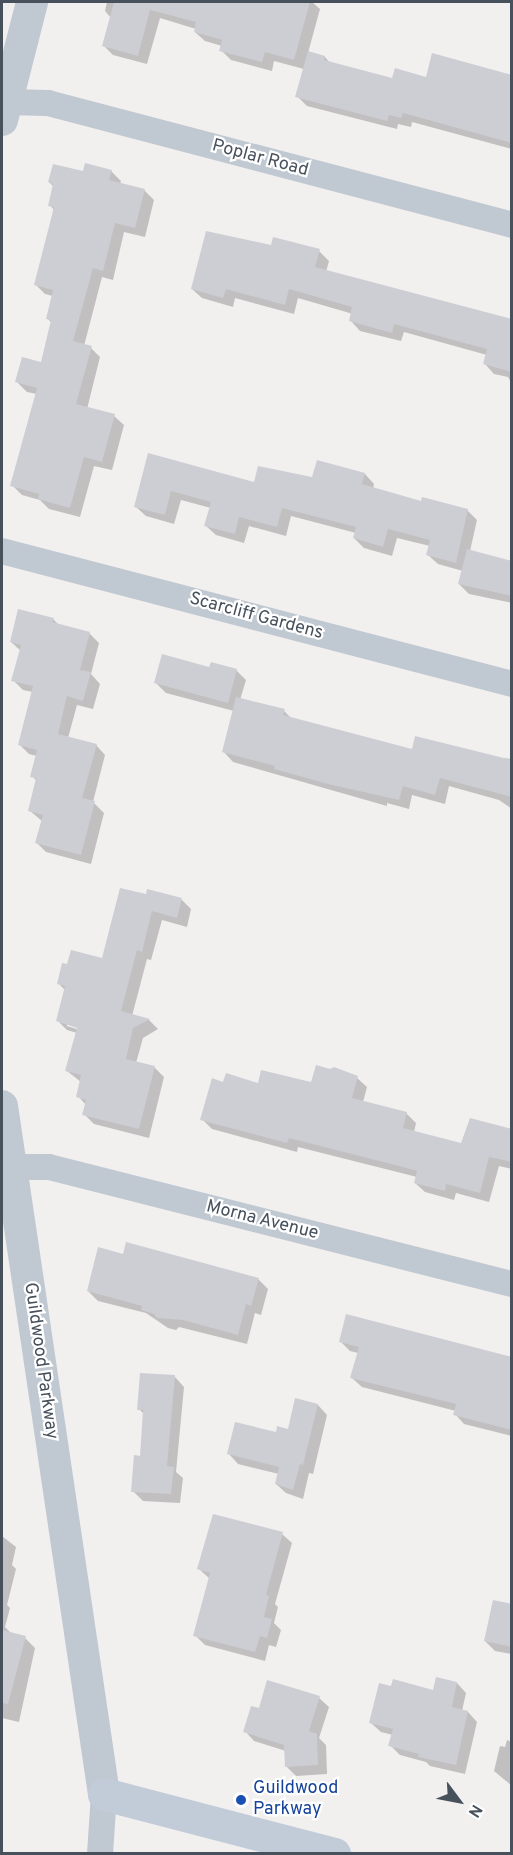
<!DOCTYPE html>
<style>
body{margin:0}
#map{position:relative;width:513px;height:1855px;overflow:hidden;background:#f2efef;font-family:Overpass,sans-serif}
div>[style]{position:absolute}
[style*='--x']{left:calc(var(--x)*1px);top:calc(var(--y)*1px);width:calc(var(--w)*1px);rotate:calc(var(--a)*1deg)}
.shadow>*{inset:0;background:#0003}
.building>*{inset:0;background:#ccced4}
.minor>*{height:26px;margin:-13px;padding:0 13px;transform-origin:13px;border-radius:13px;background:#c0c8d1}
.tertiary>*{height:32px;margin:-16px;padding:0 16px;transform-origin:16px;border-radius:16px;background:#c0c8d1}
.secondary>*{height:33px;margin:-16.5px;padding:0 16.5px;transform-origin:16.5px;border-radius:16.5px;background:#c2cbd8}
.dots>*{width:16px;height:16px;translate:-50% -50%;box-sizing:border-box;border:3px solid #fff;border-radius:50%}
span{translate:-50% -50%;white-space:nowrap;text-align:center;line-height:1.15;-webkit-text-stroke:4.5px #fff;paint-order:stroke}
.street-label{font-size:18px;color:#47515c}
.transit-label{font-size:18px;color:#164399}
.left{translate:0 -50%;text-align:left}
.frame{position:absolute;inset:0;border:3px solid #47515c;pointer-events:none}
.north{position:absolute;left:429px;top:1771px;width:60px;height:60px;-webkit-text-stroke:4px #fff;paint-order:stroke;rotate:122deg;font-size:16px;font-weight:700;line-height:24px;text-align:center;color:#47515c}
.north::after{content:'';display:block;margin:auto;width:21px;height:27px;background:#47515c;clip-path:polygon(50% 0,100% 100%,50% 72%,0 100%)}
</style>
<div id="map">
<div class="shadow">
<div style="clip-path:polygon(107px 2px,312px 2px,320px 9px,308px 53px,325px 57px,330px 63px,393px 80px,512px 76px,512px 149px,412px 122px,411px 127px,398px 124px,397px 129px,307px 106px,297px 96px,304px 69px,274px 61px,272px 71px,231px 60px,221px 50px,222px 46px,205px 41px,195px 32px,196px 29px,160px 18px,147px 64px,113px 55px,104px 46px,111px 18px,105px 11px)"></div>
<div style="clip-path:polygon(111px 171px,121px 181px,120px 184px,144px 190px,154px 200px,145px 237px,124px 232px,113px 280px,102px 277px,84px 346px,91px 348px,100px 357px,87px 409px,114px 416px,124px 425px,112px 470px,94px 466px,80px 517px,49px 509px,40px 500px,22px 495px,12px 485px,37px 394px,27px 392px,17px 382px,42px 364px,52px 323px,47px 318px,53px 296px,45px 294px,35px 284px,54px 210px,50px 205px,54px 187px,49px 182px,84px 173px)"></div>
<div style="clip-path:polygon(272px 247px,319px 251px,329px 261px,326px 272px,512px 320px,512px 384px,508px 377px,494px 374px,485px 364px,487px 355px,404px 332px,401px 341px,360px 331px,351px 321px,353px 314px,298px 298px,294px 314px,235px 298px,233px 307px,202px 298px,192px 289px)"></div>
<div style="clip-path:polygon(149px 455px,255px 483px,313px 479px,318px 462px,365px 474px,374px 484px,373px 489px,422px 502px,467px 510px,477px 520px,470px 551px,512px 562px,512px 603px,469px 594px,459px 584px,463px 571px,438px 564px,428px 555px,430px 546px,397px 538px,392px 556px,364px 548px,354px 538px,356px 533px,291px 516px,286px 536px,249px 526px,244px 543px,216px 535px,206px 526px,211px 508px,181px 500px,174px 524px,146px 516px,136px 507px)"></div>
<div style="clip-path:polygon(53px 619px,60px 626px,89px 633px,99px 643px,91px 674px,100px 684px,93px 709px,77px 705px,68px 738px,96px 745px,105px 755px,93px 802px,104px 813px,91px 864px,46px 852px,37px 843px,42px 821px,29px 810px,37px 781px,32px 776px,37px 756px,29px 754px,19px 744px,33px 692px,23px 690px,13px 680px,21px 651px,11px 642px)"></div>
<div style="clip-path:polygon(211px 669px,236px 670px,246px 680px,240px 700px,284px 711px,292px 719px,413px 751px,512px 759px,512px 809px,499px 800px,449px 786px,445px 804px,412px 795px,409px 809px,387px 803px,387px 806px,233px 762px,224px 752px,234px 711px,166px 693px,156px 683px)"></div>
<div style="clip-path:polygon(evenodd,147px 896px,182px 900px,191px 909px,187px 927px,162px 920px,151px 960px,147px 959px,132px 1016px,149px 1020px,158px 1029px,143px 1038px,136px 1063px,154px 1067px,164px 1077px,149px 1138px,94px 1124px,84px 1114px,86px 1105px,78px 1096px,81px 1082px,67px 1071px,77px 1033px,67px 1030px,58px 1021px,66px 991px,58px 983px,103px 960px,147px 896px,67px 1023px,84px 1029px,83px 1031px,67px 1026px,67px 1023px)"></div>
<div style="clip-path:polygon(357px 1078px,367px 1087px,363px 1102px,406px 1113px,416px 1123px,414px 1132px,462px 1145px,512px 1130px,512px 1169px,499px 1166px,489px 1202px,456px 1193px,454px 1200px,425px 1192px,415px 1183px,417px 1177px,298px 1147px,297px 1152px,212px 1129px,202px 1119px,224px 1084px,312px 1084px)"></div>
<div style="clip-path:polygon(258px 1279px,268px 1289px,261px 1315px,255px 1313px,247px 1344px,179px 1327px,176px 1330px,168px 1328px,146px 1313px,98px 1301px,88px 1291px)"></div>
<div style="clip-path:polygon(341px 1342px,512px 1359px,512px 1436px,464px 1424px,455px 1414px,456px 1411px,362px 1387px,352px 1378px,358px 1353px,350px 1351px)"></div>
<div style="clip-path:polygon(175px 1377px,184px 1387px,176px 1472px,183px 1478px,180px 1503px,143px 1501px,133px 1491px,141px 1458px,144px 1414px,139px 1409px)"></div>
<div style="clip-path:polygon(296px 1400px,318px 1405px,327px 1415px,313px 1474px,309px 1473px,303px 1499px,286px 1493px,276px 1484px,279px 1474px,238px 1464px,229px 1454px,289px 1431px)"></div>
<div style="clip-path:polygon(282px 1534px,292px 1543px,275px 1604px,278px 1607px,274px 1623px,281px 1630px,276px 1647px,269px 1645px,265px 1661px,205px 1645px,195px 1635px,210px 1579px,199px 1569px)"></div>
<div style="clip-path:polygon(2px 1536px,16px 1547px,12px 1565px,16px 1569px,7px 1605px,10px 1608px,5px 1627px,11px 1633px,25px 1638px,35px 1648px,19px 1722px,2px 1718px)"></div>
<div style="clip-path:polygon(512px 1607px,512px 1654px,495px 1651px,485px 1641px)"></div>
<div style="clip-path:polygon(457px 1683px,466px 1693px,462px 1711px,468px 1712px,477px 1722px,465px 1774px,430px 1766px,426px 1762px,400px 1755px,390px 1745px,393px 1735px,381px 1732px,371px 1723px)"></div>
<div style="clip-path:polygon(319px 1698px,329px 1707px,319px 1738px,326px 1745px,327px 1774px,296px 1776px,287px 1767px,286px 1751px,254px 1741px,245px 1731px,260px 1709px)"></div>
<div style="clip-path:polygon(507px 1740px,512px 1742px,512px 1786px,494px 1771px,500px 1746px,505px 1747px)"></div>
</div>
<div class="building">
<div style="clip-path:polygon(114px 2px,310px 2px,294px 60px,265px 52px,262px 62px,219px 51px,222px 40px,194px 32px,196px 22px,150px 10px,138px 56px,102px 46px)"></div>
<div style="clip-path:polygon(308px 51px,325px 56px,324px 60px,392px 78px,395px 68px,426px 77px,432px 53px,512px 75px,512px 143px,403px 113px,401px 118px,389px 115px,387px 121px,295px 97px)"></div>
<div style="clip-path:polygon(85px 163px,112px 170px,109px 180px,145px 189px,135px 228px,115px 223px,103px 271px,93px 268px,73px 341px,92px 346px,76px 404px,115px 414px,102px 462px,84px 457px,70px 508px,38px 499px,39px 494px,10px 486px,37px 388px,15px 382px,22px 357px,41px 362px,51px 320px,46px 319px,53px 290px,34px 285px,54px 207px,48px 206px,53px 184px,48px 182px,53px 164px,83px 171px)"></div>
<div style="clip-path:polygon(206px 231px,271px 245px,273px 237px,320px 249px,315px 267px,512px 319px,512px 372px,483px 364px,487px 349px,394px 324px,392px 333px,349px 321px,352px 307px,289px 289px,285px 305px,226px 289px,223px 298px,191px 289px)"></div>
<div style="clip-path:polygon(148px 453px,254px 482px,258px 466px,312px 477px,317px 460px,365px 473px,362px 484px,421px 501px,422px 497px,468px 509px,456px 563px,426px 555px,430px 540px,388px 529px,383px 547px,353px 538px,356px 527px,282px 508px,277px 527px,239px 517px,235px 534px,204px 526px,211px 502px,171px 491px,165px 515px,134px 507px)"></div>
<div style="clip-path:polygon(467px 549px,512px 561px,512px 596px,458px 584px)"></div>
<div style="clip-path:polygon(18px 609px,54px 618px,52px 622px,90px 632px,80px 670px,91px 672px,83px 701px,67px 696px,58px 734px,97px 744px,82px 798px,95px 801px,81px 855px,35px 843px,43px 815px,28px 811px,36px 778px,30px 777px,37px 750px,18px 745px,33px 686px,11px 681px,21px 645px,10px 642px)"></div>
<div style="clip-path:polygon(162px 654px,209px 667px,211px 662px,237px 669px,228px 703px,154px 683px)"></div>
<div style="clip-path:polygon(236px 697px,285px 709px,283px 715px,412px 749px,415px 736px,512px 760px,512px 797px,440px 778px,435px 795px,403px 786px,399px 800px,328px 784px,274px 769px,275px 766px,222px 752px)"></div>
<div style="clip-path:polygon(120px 888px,146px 894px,147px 889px,182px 898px,177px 918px,152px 911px,142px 952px,137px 950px,121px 1011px,150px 1019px,133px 1028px,126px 1059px,155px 1066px,139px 1129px,82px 1115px,86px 1100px,76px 1097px,81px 1075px,65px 1071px,77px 1028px,56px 1021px,65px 986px,57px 984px,62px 963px,67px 964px,71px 950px,102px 958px)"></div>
<div style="clip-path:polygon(316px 1065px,330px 1069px,334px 1067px,358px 1076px,352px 1098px,407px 1112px,403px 1128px,461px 1143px,470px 1118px,512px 1129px,512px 1162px,489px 1157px,480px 1193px,446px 1184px,445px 1191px,414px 1183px,417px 1171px,399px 1166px,289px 1138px,287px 1143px,200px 1120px,212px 1078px,223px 1082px,226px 1073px,258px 1083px,261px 1070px,311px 1082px)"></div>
<div style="clip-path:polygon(126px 1242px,259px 1278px,251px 1306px,246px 1304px,238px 1335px,183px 1320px,157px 1318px,154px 1314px,141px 1310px,142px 1306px,87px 1291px,98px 1247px,123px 1254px)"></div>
<div style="clip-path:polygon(346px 1314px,512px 1357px,512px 1430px,453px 1415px,456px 1404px,350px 1378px,359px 1347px,339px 1342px)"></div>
<div style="clip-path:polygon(140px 1373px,175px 1375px,167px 1466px,174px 1467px,171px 1494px,131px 1492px,134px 1455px,140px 1456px,143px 1410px,137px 1410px)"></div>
<div style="clip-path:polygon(295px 1398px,318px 1404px,303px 1465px,300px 1464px,293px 1490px,275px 1484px,279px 1467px,227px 1454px,235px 1422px,276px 1432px,277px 1426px,288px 1429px)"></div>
<div style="clip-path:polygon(213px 1514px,283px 1532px,266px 1595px,269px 1596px,264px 1617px,272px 1619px,267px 1638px,260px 1636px,255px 1652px,193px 1636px,210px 1573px,197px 1569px)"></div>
<div style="clip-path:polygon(493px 1600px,512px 1604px,512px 1647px,484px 1641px)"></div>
<div style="clip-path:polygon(2px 1630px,26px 1636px,8px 1704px,2px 1703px)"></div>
<div style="clip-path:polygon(436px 1677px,457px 1682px,452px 1707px,468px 1711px,456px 1765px,418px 1757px,419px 1754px,388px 1746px,393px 1729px,369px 1723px,379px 1683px,391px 1686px,393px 1679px,433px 1690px)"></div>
<div style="clip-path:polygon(267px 1680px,320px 1696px,309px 1731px,317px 1734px,318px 1765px,285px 1767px,284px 1745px,243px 1732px,251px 1706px,259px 1708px)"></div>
</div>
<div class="minor">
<div style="--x:6;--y:102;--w:42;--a:1.4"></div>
<div style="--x:48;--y:103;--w:480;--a:14.7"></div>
<div style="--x:2;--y:551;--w:527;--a:14.62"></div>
<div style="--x:11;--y:1167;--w:38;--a:0"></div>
<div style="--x:49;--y:1167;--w:478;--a:14.2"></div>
<div style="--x:100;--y:1854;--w:60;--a:-86.2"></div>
</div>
<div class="tertiary">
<div style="--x:2;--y:120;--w:122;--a:-75.7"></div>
<div style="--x:2;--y:1106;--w:696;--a:81.57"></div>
</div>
<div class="secondary">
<div style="--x:104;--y:1794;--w:238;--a:14.6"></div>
</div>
<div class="dots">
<div style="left:241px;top:1800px;background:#1a4fb4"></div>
</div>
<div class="street-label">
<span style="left:260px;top:159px;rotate:15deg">Poplar Road</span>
<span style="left:256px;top:617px;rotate:15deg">Scarcliff Gardens</span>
<span style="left:262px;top:1221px;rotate:14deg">Morna Avenue</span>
<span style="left:40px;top:1361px;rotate:82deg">Guildwood Parkway</span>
</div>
<div class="transit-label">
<span class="left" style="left:253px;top:1800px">Guildwood<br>Parkway</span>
</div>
<div class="frame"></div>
<div class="north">N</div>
</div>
